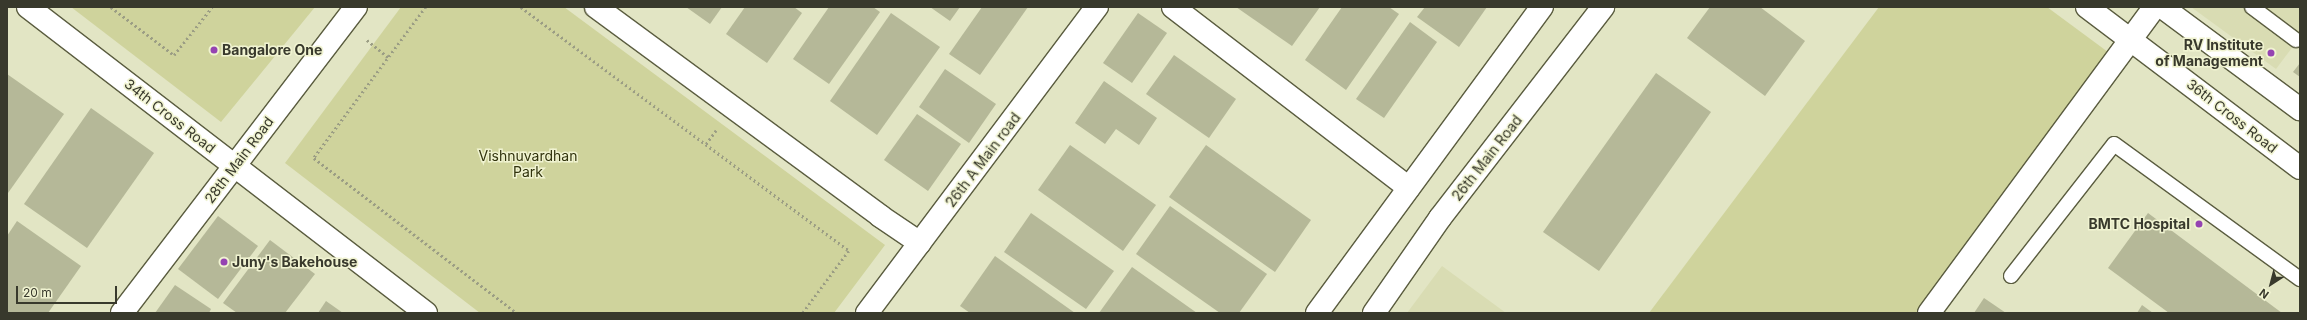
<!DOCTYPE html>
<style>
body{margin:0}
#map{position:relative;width:2307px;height:320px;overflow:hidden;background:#e2e5c4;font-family:Inter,sans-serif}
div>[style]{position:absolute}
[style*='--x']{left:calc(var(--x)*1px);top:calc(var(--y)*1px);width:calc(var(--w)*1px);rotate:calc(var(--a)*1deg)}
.built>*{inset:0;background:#d9dcb3}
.green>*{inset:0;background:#cfd39c}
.building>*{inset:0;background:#b5b898}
.path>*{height:2.5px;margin-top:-1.25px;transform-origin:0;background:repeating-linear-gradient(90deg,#9b9d84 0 2px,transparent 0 5px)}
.roads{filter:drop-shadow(1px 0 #5b5d40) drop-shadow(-1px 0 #5b5d40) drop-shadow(0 1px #5b5d40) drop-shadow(0 -1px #5b5d40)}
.service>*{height:14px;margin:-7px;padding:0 7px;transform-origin:7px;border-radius:7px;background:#fff}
.minor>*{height:22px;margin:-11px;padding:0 11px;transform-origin:11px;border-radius:11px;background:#fff}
.tertiary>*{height:22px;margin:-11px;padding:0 11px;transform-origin:11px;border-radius:11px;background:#fff}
.dots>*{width:11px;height:11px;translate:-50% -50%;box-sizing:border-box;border:2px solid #f0f3d1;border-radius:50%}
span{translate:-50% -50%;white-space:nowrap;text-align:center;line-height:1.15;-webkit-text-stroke:3px #f0f3d1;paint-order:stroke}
.poi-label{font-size:14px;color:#38392c;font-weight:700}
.right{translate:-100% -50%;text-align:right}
.left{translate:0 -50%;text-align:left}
.street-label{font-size:14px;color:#38392c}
.park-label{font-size:14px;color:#31330d}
.frame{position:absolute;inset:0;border:8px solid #38392c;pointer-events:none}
.north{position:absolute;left:2251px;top:264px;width:40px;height:40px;-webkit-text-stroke:3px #f0f3d1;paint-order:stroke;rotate:216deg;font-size:11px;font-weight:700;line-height:16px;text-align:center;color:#38392c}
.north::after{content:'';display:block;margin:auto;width:14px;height:18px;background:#38392c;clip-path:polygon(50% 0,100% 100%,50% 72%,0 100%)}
.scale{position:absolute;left:16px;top:286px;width:101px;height:18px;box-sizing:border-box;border:2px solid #38392c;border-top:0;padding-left:5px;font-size:12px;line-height:14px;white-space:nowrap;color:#38392c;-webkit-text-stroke:3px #f0f3d1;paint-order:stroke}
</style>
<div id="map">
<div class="built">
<div style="clip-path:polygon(2191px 7px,2300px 7px,2300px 37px,2276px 69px)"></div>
<div style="clip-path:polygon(1442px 266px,1506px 313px,1407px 313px)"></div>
</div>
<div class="green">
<div style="clip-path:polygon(71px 7px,315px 7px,221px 122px)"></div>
<div style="clip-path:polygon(401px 7px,564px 7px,885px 245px,834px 313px,480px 313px,285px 163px)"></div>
<div style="clip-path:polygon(1879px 7px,2047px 7px,2112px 55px,1917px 313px,1649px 313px)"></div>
</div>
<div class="building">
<div style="clip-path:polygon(686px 7px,722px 7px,710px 24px)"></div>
<div style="clip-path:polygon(745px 7px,794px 7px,802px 13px,767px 63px,726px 34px)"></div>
<div style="clip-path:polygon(829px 7px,873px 7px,880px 12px,829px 84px,793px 59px)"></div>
<div style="clip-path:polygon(930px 7px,960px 7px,950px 21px)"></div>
<div style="clip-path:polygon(982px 7px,1028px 7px,980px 75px,949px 54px)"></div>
<div style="clip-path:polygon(1236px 7px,1320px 7px,1292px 46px)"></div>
<div style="clip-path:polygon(1342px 7px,1389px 7px,1399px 14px,1346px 90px,1305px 60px)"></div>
<div style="clip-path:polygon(1425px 7px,1487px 7px,1459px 47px,1417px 17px)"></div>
<div style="clip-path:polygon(1710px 7px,1760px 7px,1805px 41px,1765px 96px,1687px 38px)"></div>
<div style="clip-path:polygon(891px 13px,940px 47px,877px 135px,830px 101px)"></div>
<div style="clip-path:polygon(1138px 13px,1167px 33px,1132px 83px,1103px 63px)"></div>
<div style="clip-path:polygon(1410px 22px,1437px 42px,1384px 118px,1356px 99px)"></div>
<div style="clip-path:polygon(1174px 55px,1236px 99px,1209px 138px,1146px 94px)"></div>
<div style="clip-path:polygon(2300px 63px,2300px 77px,2293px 72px)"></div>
<div style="clip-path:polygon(945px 69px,996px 104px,969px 143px,919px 107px)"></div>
<div style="clip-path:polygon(1656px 73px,1711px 112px,1599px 271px,1543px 232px)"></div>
<div style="clip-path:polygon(7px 74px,64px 114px,8px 193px,7px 192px)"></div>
<div style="clip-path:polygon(1104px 81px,1157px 118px,1139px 145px,1116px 129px,1105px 144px,1075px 123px)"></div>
<div style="clip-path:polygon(91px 108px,154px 153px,87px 248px,24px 204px)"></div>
<div style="clip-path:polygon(917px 114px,961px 144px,928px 191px,884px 160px)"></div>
<div style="clip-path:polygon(1070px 145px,1156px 205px,1123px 251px,1038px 190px)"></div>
<div style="clip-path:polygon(1206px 145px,1311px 220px,1275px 272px,1169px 197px)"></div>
<div style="clip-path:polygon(1170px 206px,1267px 274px,1239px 313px,1220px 313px,1136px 254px)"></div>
<div style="clip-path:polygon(1031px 213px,1114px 271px,1086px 309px,1004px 252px)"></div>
<div style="clip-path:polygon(2148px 213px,2282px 313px,2169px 313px,2108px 268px)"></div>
<div style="clip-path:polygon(218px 216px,258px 246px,218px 299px,178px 269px)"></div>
<div style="clip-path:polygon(17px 221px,81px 266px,48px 313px,7px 313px,7px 236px)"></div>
<div style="clip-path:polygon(270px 240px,315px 274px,285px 313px,237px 313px,223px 303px)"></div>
<div style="clip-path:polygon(995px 256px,1075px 313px,970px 313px,960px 306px)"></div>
<div style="clip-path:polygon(1132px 267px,1197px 313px,1099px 313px)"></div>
<div style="clip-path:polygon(175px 285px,211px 309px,209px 313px,155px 313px)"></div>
<div style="clip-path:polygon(1984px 298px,2006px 313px,1974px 313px)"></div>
<div style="clip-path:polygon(326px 301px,343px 313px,318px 313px)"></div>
<div style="clip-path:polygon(2142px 305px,2153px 313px,2137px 313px)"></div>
</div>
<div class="path">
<div style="--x:111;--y:7;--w:79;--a:37.3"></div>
<div style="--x:174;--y:55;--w:61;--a:-51.6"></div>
<div style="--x:426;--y:7;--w:188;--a:126.6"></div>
<div style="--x:314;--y:158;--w:255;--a:37.4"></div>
<div style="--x:521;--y:7;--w:409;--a:36.6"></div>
<div style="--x:849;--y:251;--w:77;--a:126.6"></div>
<div style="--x:367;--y:40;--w:28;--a:39"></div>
<div style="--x:706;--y:144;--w:17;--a:-54"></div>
</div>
<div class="roads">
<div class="service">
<div style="--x:2252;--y:7;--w:55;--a:36.9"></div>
<div style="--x:2011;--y:276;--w:167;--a:-52"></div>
<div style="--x:2114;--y:144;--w:230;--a:36"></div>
</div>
<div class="minor">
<div style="--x:28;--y:7;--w:502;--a:37.55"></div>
<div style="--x:596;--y:7;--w:353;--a:36.3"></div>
<div style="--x:880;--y:216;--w:48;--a:34"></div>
<div style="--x:1173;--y:7;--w:297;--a:37.5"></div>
<div style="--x:867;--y:313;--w:383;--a:-53.1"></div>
<div style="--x:1929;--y:313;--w:380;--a:-53.6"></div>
</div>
<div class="tertiary">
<div style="--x:2087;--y:7;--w:267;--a:37.1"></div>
<div style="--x:2162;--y:7;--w:172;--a:36.5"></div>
<div style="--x:122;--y:313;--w:385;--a:-52.6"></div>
<div style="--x:1317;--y:313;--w:380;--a:-53.7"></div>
<div style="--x:1374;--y:313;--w:116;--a:-55.2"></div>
<div style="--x:1440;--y:218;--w:267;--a:-52.3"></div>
</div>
</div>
<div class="dots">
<div style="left:214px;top:50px;background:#9543b2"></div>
<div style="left:2271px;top:53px;background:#9543b2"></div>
<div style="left:2199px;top:224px;background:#9543b2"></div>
<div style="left:224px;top:262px;background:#9543b2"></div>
</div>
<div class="poi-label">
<span class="right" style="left:2263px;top:53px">RV Institute<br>of Management</span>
<span class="left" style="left:222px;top:50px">Bangalore One</span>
<span class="right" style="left:2190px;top:224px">BMTC Hospital</span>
<span class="left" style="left:232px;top:262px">Juny's Bakehouse</span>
</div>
<div class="street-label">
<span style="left:170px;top:116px;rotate:38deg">34th Cross Road</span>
<span style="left:2232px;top:116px;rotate:38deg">36th Cross Road</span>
<span style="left:1487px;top:158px;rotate:-52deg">26th Main Road</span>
<span style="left:239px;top:160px;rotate:-53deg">28th Main Road</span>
<span style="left:983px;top:160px;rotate:-53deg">26th A Main road</span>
</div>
<div class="park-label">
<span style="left:528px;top:164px">Vishnuvardhan<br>Park</span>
</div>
<div class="frame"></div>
<div class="north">N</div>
<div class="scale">20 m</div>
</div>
